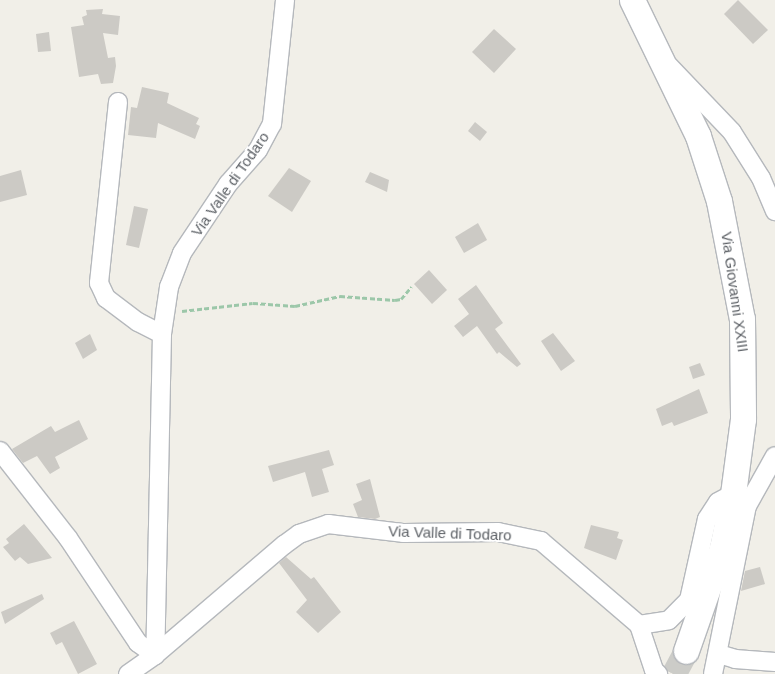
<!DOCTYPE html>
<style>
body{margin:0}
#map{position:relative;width:775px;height:674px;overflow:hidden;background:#f1efe8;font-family:Helvetica,sans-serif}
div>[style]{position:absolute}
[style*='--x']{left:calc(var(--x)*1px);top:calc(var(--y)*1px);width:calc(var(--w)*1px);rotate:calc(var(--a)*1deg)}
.building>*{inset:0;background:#cccac5}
.secondary-tunnel>*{height:25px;margin-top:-12.5px;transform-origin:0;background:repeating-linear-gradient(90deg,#ccccc8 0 25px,transparent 0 37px)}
.path>*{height:2.5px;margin-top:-1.25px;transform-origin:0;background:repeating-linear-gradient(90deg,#9cc7a9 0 5px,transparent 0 7.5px)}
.roads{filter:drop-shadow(1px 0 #b5b8bc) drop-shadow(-1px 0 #b5b8bc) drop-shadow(0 1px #b5b8bc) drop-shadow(0 -1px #b5b8bc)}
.street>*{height:18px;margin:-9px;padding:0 9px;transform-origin:9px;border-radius:9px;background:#fff}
.secondary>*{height:25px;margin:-12.5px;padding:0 12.5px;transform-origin:12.5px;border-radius:12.5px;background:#fff}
span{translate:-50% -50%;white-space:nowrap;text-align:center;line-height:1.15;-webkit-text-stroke:4px #fff;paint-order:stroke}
.street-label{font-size:15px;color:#5f6368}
</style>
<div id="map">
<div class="building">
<div style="clip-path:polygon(738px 0,768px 30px,753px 44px,724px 14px)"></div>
<div style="clip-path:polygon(103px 9px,102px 14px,120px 16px,118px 35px,103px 33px,108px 58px,115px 57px,116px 66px,113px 83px,101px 84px,98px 74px,79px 77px,71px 27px,84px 25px,82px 17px,87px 15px,86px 10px)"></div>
<div style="clip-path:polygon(494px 29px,516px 49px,494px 73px,472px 52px)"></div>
<div style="clip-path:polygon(49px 32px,51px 51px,38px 52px,36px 34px)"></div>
<div style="clip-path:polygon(142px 87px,169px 93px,167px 103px,199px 118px,196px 124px,200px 126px,195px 139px,158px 123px,156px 138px,128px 135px,131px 107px,137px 108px)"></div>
<div style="clip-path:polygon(475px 122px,487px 132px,480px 141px,468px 131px)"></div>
<div style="clip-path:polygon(289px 168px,311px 181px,292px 212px,268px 196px)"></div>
<div style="clip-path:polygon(21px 170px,27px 195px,0 202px,0 176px)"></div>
<div style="clip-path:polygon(370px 172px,389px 180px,387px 192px,365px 182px)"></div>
<div style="clip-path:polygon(134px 206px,148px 209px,139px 248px,126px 245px)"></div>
<div style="clip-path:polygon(478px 223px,487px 240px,464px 253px,455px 237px)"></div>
<div style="clip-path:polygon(429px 270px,447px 290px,432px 304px,414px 284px)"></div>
<div style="clip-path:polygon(476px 285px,503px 323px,495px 329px,521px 364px,517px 367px,499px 352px,497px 354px,477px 326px,463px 337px,454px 326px,469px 314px,458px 299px)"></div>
<div style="clip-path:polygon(553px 333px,575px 361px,561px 371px,541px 341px)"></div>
<div style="clip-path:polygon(90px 334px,97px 350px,83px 359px,75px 343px)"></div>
<div style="clip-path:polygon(700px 363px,705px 375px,693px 379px,689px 367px)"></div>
<div style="clip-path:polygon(699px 389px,708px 413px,674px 426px,672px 422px,662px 426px,656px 409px)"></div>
<div style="clip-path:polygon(79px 420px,88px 439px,55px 457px,60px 468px,50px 474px,37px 456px,23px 463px,12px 449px,51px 426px,55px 432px)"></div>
<div style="clip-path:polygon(329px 450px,334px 465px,322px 469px,329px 492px,312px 497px,305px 472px,273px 482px,268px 466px)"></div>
<div style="clip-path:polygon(370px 479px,380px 517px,375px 519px,358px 517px,353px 504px,362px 500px,356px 484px)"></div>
<div style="clip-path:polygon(24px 524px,35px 537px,52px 558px,28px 564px,20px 557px,15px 561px,3px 547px,9px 543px,6px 539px)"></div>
<div style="clip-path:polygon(591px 525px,619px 532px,617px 538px,623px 540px,616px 560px,584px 548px)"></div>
<div style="clip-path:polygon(286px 557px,311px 579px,314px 577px,341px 612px,318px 633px,296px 612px,307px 600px,279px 563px)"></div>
<div style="clip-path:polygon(760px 567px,765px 584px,741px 591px,745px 571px)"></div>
<div style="clip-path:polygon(42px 594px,44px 599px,5px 624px,1px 612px)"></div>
<div style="clip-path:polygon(74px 621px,97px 664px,78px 674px,62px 642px,56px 645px,50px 633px)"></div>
</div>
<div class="secondary-tunnel">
<div style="--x:674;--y:674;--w:26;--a:-62"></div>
</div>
<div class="path">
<div style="--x:182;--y:311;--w:71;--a:-6.4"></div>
<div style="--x:253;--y:303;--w:42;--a:4.1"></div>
<div style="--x:295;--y:306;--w:46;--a:-12.5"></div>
<div style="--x:340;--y:296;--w:55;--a:4.2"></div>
<div style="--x:395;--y:300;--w:6;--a:-9"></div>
<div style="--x:401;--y:299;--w:16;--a:-50"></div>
</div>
<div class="roads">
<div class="street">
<div style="--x:669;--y:66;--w:91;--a:46.3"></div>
<div style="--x:732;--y:132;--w:54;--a:57.8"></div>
<div style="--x:761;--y:178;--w:36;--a:67"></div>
<div style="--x:118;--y:102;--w:182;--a:96"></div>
<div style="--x:99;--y:283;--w:17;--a:65"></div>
<div style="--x:106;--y:298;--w:40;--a:37"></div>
<div style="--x:138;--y:322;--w:27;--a:27"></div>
<div style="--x:162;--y:334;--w:321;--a:91.2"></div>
<div style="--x:162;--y:334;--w:48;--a:-81.5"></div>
<div style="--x:169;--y:287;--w:36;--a:-69"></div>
<div style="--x:182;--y:253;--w:83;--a:-56.3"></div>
<div style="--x:228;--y:184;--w:45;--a:-48.6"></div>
<div style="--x:258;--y:150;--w:30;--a:-62"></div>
<div style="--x:272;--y:124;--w:125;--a:-84"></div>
<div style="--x:0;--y:451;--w:110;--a:52"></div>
<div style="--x:68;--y:538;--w:126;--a:56.3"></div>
<div style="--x:138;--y:643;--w:21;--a:35"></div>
<div style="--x:639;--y:625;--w:47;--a:71.6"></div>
<div style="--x:654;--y:670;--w:6;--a:45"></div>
<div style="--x:719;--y:654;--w:17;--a:17"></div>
<div style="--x:735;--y:659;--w:40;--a:4.3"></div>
<div style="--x:128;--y:674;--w:33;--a:-35"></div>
<div style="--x:155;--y:655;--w:170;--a:-40.5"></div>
<div style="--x:284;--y:545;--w:19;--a:-36"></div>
<div style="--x:299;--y:534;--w:31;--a:-19"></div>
<div style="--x:328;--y:524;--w:77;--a:6.8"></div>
<div style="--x:404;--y:533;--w:94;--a:-0.6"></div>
<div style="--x:498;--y:532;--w:44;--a:11.8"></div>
<div style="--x:541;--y:541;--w:129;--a:40.6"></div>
<div style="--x:639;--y:625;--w:30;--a:-9"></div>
<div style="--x:669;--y:620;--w:28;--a:-45"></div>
<div style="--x:689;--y:600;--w:83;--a:-77.5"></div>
<div style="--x:707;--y:519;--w:20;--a:-57"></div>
<div style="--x:718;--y:502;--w:17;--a:-28"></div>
<div style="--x:713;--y:674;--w:171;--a:-78.6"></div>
<div style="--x:747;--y:506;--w:57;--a:-60.8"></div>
</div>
<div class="secondary">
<div style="--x:632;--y:0;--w:151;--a:64.1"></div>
<div style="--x:698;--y:136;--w:68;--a:72.1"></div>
<div style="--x:719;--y:201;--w:120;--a:79"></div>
<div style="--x:742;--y:319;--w:100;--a:89.4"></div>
<div style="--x:743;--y:419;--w:76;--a:97.6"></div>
<div style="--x:733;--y:494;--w:55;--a:101.5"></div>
<div style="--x:722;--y:548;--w:109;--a:109.3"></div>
</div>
</div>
<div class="street-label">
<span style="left:230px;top:184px;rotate:-55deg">Via Valle di Todaro</span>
<span style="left:735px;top:292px;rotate:82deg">Via Giovanni XXIII</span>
<span style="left:450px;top:533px;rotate:2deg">Via Valle di Todaro</span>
</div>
</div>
